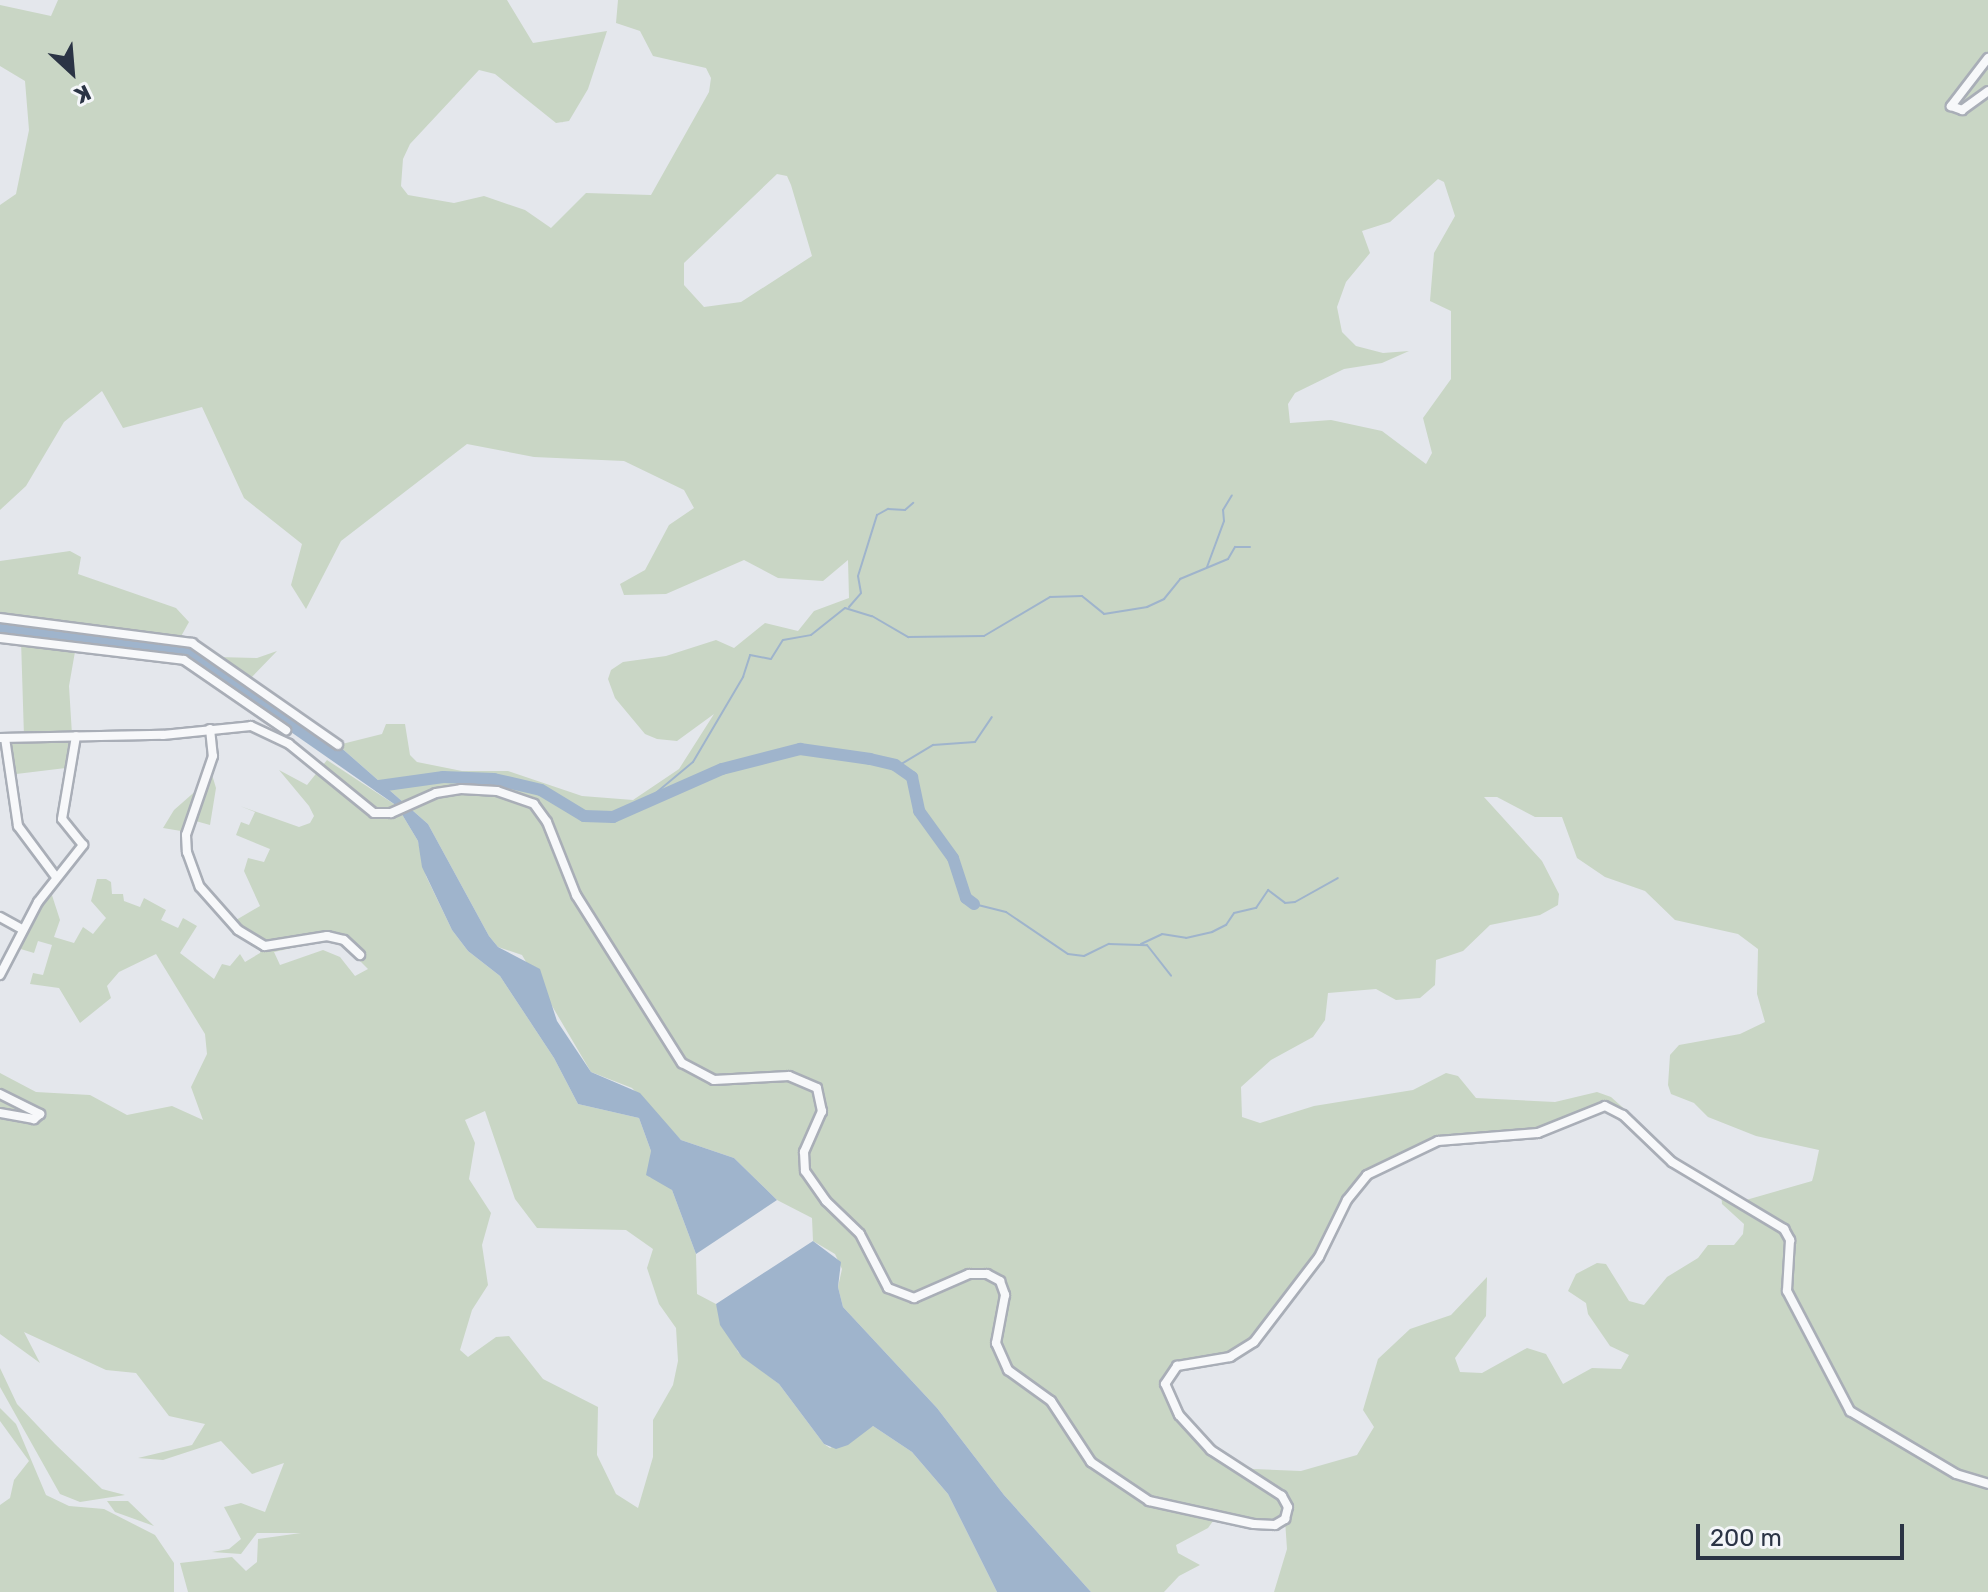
<!DOCTYPE html>
<style>
body{margin:0}
#map{position:relative;width:1988px;height:1592px;overflow:hidden;background:#e4e7ec;font-family:Rubik,sans-serif}
div>[style]{position:absolute}
[style*='--x']{left:calc(var(--x)*1px);top:calc(var(--y)*1px);width:calc(var(--w)*1px);rotate:calc(var(--a)*1deg)}
.green>*{inset:0;background:#c9d6c5}
.water>*{inset:0;background:#9fb4cc}
.stream>*{height:2px;margin:-1px;padding:0 1px;transform-origin:1px;border-radius:1px;background:#9fb4cc}
.river>*{height:12px;margin:-6px;padding:0 6px;transform-origin:6px;border-radius:6px;background:#9fb4cc}
.roads{filter:drop-shadow(2px 0 #a9aeb7) drop-shadow(-2px 0 #a9aeb7) drop-shadow(0 2px #a9aeb7) drop-shadow(0 -2px #a9aeb7)}
.minor>*{height:8px;margin:-4px;padding:0 4px;transform-origin:4px;border-radius:4px;background:#f7f8fa}
span{translate:-50% -50%;white-space:nowrap;text-align:center;line-height:1.15;-webkit-text-stroke:7px #f4f6f9;paint-order:stroke}
.north{position:absolute;left:32px;top:32px;width:80px;height:80px;-webkit-text-stroke:6px #f4f6f9;paint-order:stroke;rotate:154deg;font-size:22px;font-weight:700;line-height:32px;text-align:center;color:#2b3445}
.north::after{content:'';display:block;margin:auto;width:28px;height:36px;background:#2b3445;clip-path:polygon(50% 0,100% 100%,50% 72%,0 100%)}
.scale{position:absolute;left:1696px;top:1524px;width:208px;height:36px;box-sizing:border-box;border:4px solid #2b3445;border-top:0;padding-left:10px;font-size:24px;line-height:28px;white-space:nowrap;color:#2b3445;-webkit-text-stroke:6px #f4f6f9;paint-order:stroke}
</style>
<div id="map">
<div class="green">
<div style="clip-path:polygon(evenodd,58px 0,507px 0,533px 43px,607px 31px,588px 89px,569px 121px,556px 123px,495px 74px,479px 70px,410px 144px,403px 159px,401px 186px,408px 195px,454px 203px,484px 196px,525px 210px,551px 228px,586px 193px,651px 195px,709px 92px,711px 78px,706px 68px,653px 56px,640px 31px,616px 23px,618px 0,1988px 0,1988px 1592px,1274px 1592px,1287px 1549px,1285px 1520px,1216px 1517px,1208px 1528px,1176px 1545px,1178px 1553px,1200px 1565px,1179px 1576px,1164px 1592px,1091px 1592px,1004px 1495px,937px 1408px,843px 1307px,838px 1287px,842px 1269px,835px 1254px,813px 1241px,812px 1218px,777px 1200px,734px 1158px,681px 1140px,632px 1088px,591px 1072px,522px 955px,498px 947px,489px 936px,428px 824px,338px 745px,382px 734px,386px 724px,405px 724px,410px 755px,417px 762px,462px 771px,508px 771px,582px 796px,633px 800px,679px 769px,714px 714px,677px 741px,657px 739px,645px 734px,615px 698px,608px 679px,611px 670px,623px 662px,666px 656px,716px 640px,734px 648px,765px 623px,798px 631px,814px 611px,849px 598px,848px 560px,823px 581px,778px 578px,744px 560px,666px 594px,624px 595px,620px 584px,645px 570px,669px 525px,694px 508px,684px 490px,624px 461px,534px 457px,467px 444px,341px 541px,306px 609px,291px 585px,302px 544px,244px 498px,202px 407px,123px 428px,102px 391px,64px 422px,26px 486px,0 510px,0 205px,16px 194px,29px 130px,25px 81px,0 66px,0 5px,51px 16px,58px 0,777px 174px,787px 176px,791px 185px,812px 256px,741px 302px,704px 307px,684px 285px,684px 263px,777px 174px,58px 0,1438px 179px,1444px 182px,1455px 216px,1434px 253px,1430px 301px,1451px 311px,1451px 379px,1423px 418px,1432px 453px,1426px 464px,1382px 431px,1331px 420px,1290px 423px,1288px 404px,1295px 393px,1344px 369px,1382px 363px,1409px 351px,1383px 353px,1356px 346px,1342px 332px,1337px 307px,1346px 282px,1370px 253px,1362px 231px,1390px 222px,1438px 179px,58px 0,1484px 797px,1497px 797px,1535px 817px,1562px 817px,1577px 858px,1605px 877px,1645px 891px,1675px 920px,1738px 934px,1758px 949px,1757px 994px,1765px 1022px,1740px 1034px,1679px 1045px,1670px 1055px,1668px 1085px,1671px 1094px,1694px 1103px,1708px 1117px,1756px 1136px,1819px 1150px,1814px 1174px,1812px 1181px,1739px 1202px,1721px 1192px,1722px 1204px,1744px 1224px,1743px 1234px,1734px 1245px,1708px 1245px,1698px 1258px,1667px 1277px,1644px 1305px,1629px 1301px,1606px 1264px,1597px 1263px,1576px 1274px,1568px 1291px,1586px 1303px,1588px 1314px,1610px 1346px,1629px 1355px,1621px 1369px,1592px 1368px,1563px 1384px,1546px 1354px,1527px 1348px,1482px 1373px,1460px 1372px,1455px 1358px,1486px 1316px,1487px 1277px,1451px 1315px,1410px 1329px,1378px 1359px,1363px 1410px,1374px 1427px,1357px 1455px,1301px 1471px,1253px 1469px,1211px 1450px,1166px 1392px,1177px 1366px,1246px 1349px,1328px 1242px,1360px 1181px,1451px 1138px,1556px 1128px,1605px 1106px,1625px 1118px,1630px 1114px,1611px 1097px,1597px 1092px,1555px 1102px,1476px 1098px,1458px 1076px,1446px 1073px,1413px 1090px,1314px 1106px,1260px 1123px,1242px 1117px,1241px 1087px,1271px 1060px,1313px 1037px,1325px 1020px,1328px 993px,1376px 989px,1396px 1000px,1420px 998px,1435px 985px,1436px 960px,1463px 951px,1490px 925px,1540px 915px,1558px 905px,1559px 894px,1542px 861px,1484px 797px)"></div>
<div style="clip-path:polygon(70px 551px,81px 557px,78px 574px,176px 608px,189px 622px,179px 640px,0 618px,0 561px)"></div>
<div style="clip-path:polygon(21px 640px,76px 646px,69px 686px,74px 767px,8px 775px,5px 738px,24px 737px)"></div>
<div style="clip-path:polygon(277px 651px,249px 680px,217px 657px,257px 658px)"></div>
<div style="clip-path:polygon(evenodd,327px 760px,397px 806px,418px 841px,426px 876px,452px 930px,468px 951px,500px 976px,554px 1058px,578px 1104px,639px 1118px,651px 1151px,649px 1177px,665px 1181px,672px 1190px,696px 1254px,697px 1294px,716px 1304px,738px 1352px,779px 1384px,824px 1444px,830px 1448px,873px 1426px,912px 1452px,948px 1494px,997px 1592px,188px 1592px,180px 1563px,232px 1557px,246px 1571px,257px 1562px,258px 1539px,301px 1533px,257px 1533px,241px 1554px,212px 1552px,229px 1549px,241px 1539px,224px 1507px,241px 1503px,265px 1512px,284px 1463px,252px 1474px,221px 1441px,163px 1460px,138px 1458px,192px 1445px,205px 1424px,169px 1416px,136px 1373px,106px 1370px,24px 1332px,40px 1363px,0 1334px,0 1073px,36px 1092px,90px 1095px,127px 1115px,172px 1106px,203px 1120px,191px 1087px,207px 1054px,205px 1034px,156px 954px,119px 972px,107px 986px,111px 998px,80px 1023px,59px 988px,30px 984px,33px 973px,43px 975px,52px 945px,38px 941px,34px 953px,14px 947px,49px 886px,60px 920px,54px 937px,74px 943px,83px 927px,93px 934px,106px 918px,91px 901px,97px 879px,106px 879px,111px 882px,112px 894px,123px 894px,124px 901px,140px 907px,144px 898px,166px 910px,161px 920px,178px 928px,183px 918px,197px 926px,180px 953px,214px 979px,222px 964px,230px 966px,240px 954px,245px 962px,260px 953px,263px 945px,231px 923px,260px 906px,244px 871px,248px 858px,264px 862px,270px 849px,236px 835px,241px 822px,249px 825px,255px 812px,240px 806px,299px 827px,310px 823px,314px 816px,309px 806px,279px 770px,307px 785px,327px 760px,337px 938px,368px 969px,355px 976px,340px 957px,323px 950px,280px 965px,274px 952px,337px 938px,327px 760px,485px 1111px,515px 1199px,537px 1228px,626px 1230px,653px 1249px,647px 1268px,659px 1304px,676px 1328px,678px 1361px,673px 1385px,653px 1420px,653px 1457px,638px 1508px,616px 1494px,597px 1455px,598px 1407px,543px 1379px,509px 1336px,496px 1337px,468px 1357px,460px 1350px,472px 1310px,488px 1285px,482px 1245px,491px 1213px,469px 1179px,475px 1143px,465px 1120px,485px 1111px)"></div>
<div style="clip-path:polygon(210px 768px,216px 788px,210px 825px,192px 820px,187px 832px,163px 828px,174px 810px,207px 781px)"></div>
<div style="clip-path:polygon(0 1368px,17px 1404px,55px 1444px,102px 1489px,125px 1495px,80px 1502px,60px 1494px,0 1387px)"></div>
<div style="clip-path:polygon(0 1408px,16px 1424px,46px 1495px,69px 1506px,104px 1509px,155px 1535px,174px 1563px,174px 1592px,0 1592px,0 1505px,10px 1498px,14px 1480px,29px 1461px,0 1421px)"></div>
<div style="clip-path:polygon(107px 1501px,128px 1501px,154px 1526px,115px 1512px)"></div>
</div>
<div class="water">
<div style="clip-path:polygon(0 618px,192px 643px,338px 745px,428px 824px,489px 936px,498px 947px,540px 969px,557px 1021px,591px 1072px,640px 1093px,681px 1140px,734px 1158px,777px 1200px,696px 1254px,672px 1190px,646px 1175px,651px 1151px,639px 1118px,578px 1104px,554px 1058px,500px 976px,468px 951px,452px 930px,422px 867px,418px 841px,397px 806px,195px 665px,0 638px)"></div>
<div style="clip-path:polygon(813px 1241px,841px 1262px,838px 1287px,843px 1307px,937px 1408px,1004px 1495px,1091px 1592px,997px 1592px,948px 1494px,912px 1452px,873px 1426px,848px 1445px,836px 1449px,824px 1444px,779px 1384px,742px 1357px,720px 1325px,716px 1304px)"></div>
</div>
<div class="stream">
<div style="--x:1207;--y:567;--w:49;--a:-69.7"></div>
<div style="--x:1224;--y:521;--w:11;--a:-95"></div>
<div style="--x:1223;--y:510;--w:17;--a:-59"></div>
<div style="--x:849;--y:607;--w:18;--a:-49"></div>
<div style="--x:861;--y:593;--w:17;--a:-100"></div>
<div style="--x:858;--y:576;--w:64;--a:-72.7"></div>
<div style="--x:877;--y:515;--w:13;--a:-29"></div>
<div style="--x:888;--y:509;--w:17;--a:3"></div>
<div style="--x:905;--y:510;--w:11;--a:-41"></div>
<div style="--x:898;--y:766;--w:41;--a:-31"></div>
<div style="--x:933;--y:745;--w:42;--a:-4.1"></div>
<div style="--x:975;--y:742;--w:30;--a:-56"></div>
<div style="--x:633;--y:812;--w:78;--a:-39.8"></div>
<div style="--x:693;--y:762;--w:99;--a:-59.5"></div>
<div style="--x:743;--y:677;--w:23;--a:-72"></div>
<div style="--x:750;--y:655;--w:21;--a:11"></div>
<div style="--x:771;--y:659;--w:22;--a:-58"></div>
<div style="--x:783;--y:640;--w:28;--a:-10"></div>
<div style="--x:811;--y:635;--w:43;--a:-38.5"></div>
<div style="--x:845;--y:608;--w:28;--a:17"></div>
<div style="--x:872;--y:616;--w:42;--a:30.3"></div>
<div style="--x:908;--y:637;--w:76;--a:-0.8"></div>
<div style="--x:984;--y:636;--w:77;--a:-30.6"></div>
<div style="--x:1050;--y:597;--w:32;--a:-2"></div>
<div style="--x:1082;--y:596;--w:28;--a:39"></div>
<div style="--x:1104;--y:614;--w:44;--a:-9.2"></div>
<div style="--x:1147;--y:607;--w:19;--a:-25"></div>
<div style="--x:1164;--y:599;--w:26;--a:-51"></div>
<div style="--x:1180;--y:579;--w:52;--a:-22.6"></div>
<div style="--x:1228;--y:559;--w:14;--a:-60"></div>
<div style="--x:1235;--y:547;--w:15;--a:0"></div>
<div style="--x:974;--y:904;--w:33;--a:14"></div>
<div style="--x:1006;--y:912;--w:75;--a:34.1"></div>
<div style="--x:1068;--y:954;--w:16;--a:7"></div>
<div style="--x:1084;--y:956;--w:28;--a:-26"></div>
<div style="--x:1109;--y:944;--w:38;--a:2"></div>
<div style="--x:1147;--y:945;--w:39;--a:52"></div>
<div style="--x:1141;--y:944;--w:23;--a:-25"></div>
<div style="--x:1162;--y:934;--w:24;--a:9"></div>
<div style="--x:1186;--y:938;--w:27;--a:-13"></div>
<div style="--x:1212;--y:932;--w:16;--a:-27"></div>
<div style="--x:1226;--y:925;--w:14;--a:-56"></div>
<div style="--x:1234;--y:913;--w:23;--a:-13"></div>
<div style="--x:1256;--y:908;--w:22;--a:-56"></div>
<div style="--x:1268;--y:890;--w:21;--a:37"></div>
<div style="--x:1285;--y:903;--w:10;--a:-6"></div>
<div style="--x:1295;--y:902;--w:49;--a:-29.2"></div>
</div>
<div class="river">
<div style="--x:379;--y:786;--w:65;--a:-8"></div>
<div style="--x:443;--y:777;--w:51;--a:2.2"></div>
<div style="--x:494;--y:779;--w:48;--a:13.2"></div>
<div style="--x:541;--y:790;--w:50;--a:31.2"></div>
<div style="--x:584;--y:816;--w:29;--a:2"></div>
<div style="--x:613;--y:817;--w:119;--a:-23.8"></div>
<div style="--x:722;--y:769;--w:81;--a:-14.4"></div>
<div style="--x:800;--y:749;--w:71;--a:8.1"></div>
<div style="--x:870;--y:759;--w:26;--a:13"></div>
<div style="--x:895;--y:765;--w:21;--a:35"></div>
<div style="--x:912;--y:777;--w:35;--a:78"></div>
<div style="--x:919;--y:811;--w:58;--a:54.1"></div>
<div style="--x:953;--y:858;--w:42;--a:72"></div>
<div style="--x:966;--y:898;--w:10;--a:37"></div>
</div>
<div class="roads">
<div class="minor">
<div style="--x:1988;--y:58;--w:61;--a:127.6"></div>
<div style="--x:1951;--y:106;--w:12;--a:20"></div>
<div style="--x:1962;--y:110;--w:32;--a:-36"></div>
<div style="--x:0;--y:618;--w:194;--a:7.4"></div>
<div style="--x:192;--y:643;--w:178;--a:34.9"></div>
<div style="--x:0;--y:638;--w:185;--a:6.8"></div>
<div style="--x:184;--y:660;--w:124;--a:34.5"></div>
<div style="--x:210;--y:729;--w:27;--a:84"></div>
<div style="--x:213;--y:756;--w:83;--a:108.9"></div>
<div style="--x:186;--y:835;--w:17;--a:87"></div>
<div style="--x:187;--y:852;--w:37;--a:70"></div>
<div style="--x:200;--y:887;--w:57;--a:48.5"></div>
<div style="--x:238;--y:930;--w:31;--a:31"></div>
<div style="--x:265;--y:946;--w:63;--a:-9.2"></div>
<div style="--x:327;--y:936;--w:17;--a:13"></div>
<div style="--x:344;--y:940;--w:22;--a:43"></div>
<div style="--x:0;--y:738;--w:163;--a:-1.1"></div>
<div style="--x:163;--y:735;--w:88;--a:-5.8"></div>
<div style="--x:251;--y:726;--w:42;--a:25.3"></div>
<div style="--x:289;--y:744;--w:109;--a:39.1"></div>
<div style="--x:374;--y:813;--w:17;--a:0"></div>
<div style="--x:391;--y:813;--w:49;--a:-24"></div>
<div style="--x:436;--y:793;--w:25;--a:-9"></div>
<div style="--x:461;--y:789;--w:36;--a:3"></div>
<div style="--x:497;--y:791;--w:39;--a:19"></div>
<div style="--x:534;--y:804;--w:22;--a:54"></div>
<div style="--x:547;--y:822;--w:79;--a:68.3"></div>
<div style="--x:576;--y:895;--w:199;--a:57.8"></div>
<div style="--x:682;--y:1063;--w:36;--a:28"></div>
<div style="--x:714;--y:1080;--w:75;--a:-3.1"></div>
<div style="--x:789;--y:1076;--w:30;--a:23"></div>
<div style="--x:817;--y:1088;--w:24;--a:78"></div>
<div style="--x:822;--y:1111;--w:45;--a:113.7"></div>
<div style="--x:804;--y:1152;--w:19;--a:87"></div>
<div style="--x:805;--y:1171;--w:37;--a:55"></div>
<div style="--x:826;--y:1201;--w:47;--a:44.1"></div>
<div style="--x:860;--y:1234;--w:61;--a:62.6"></div>
<div style="--x:888;--y:1288;--w:28;--a:21"></div>
<div style="--x:914;--y:1298;--w:60;--a:-23.6"></div>
<div style="--x:969;--y:1274;--w:18;--a:0"></div>
<div style="--x:987;--y:1274;--w:15;--a:28"></div>
<div style="--x:1000;--y:1281;--w:15;--a:70"></div>
<div style="--x:1005;--y:1295;--w:49;--a:100.6"></div>
<div style="--x:996;--y:1343;--w:30;--a:66"></div>
<div style="--x:1008;--y:1370;--w:53;--a:35.8"></div>
<div style="--x:1051;--y:1401;--w:73;--a:56.7"></div>
<div style="--x:1091;--y:1462;--w:70;--a:33.9"></div>
<div style="--x:1149;--y:1501;--w:107;--a:12.4"></div>
<div style="--x:1254;--y:1524;--w:21;--a:3"></div>
<div style="--x:1275;--y:1525;--w:12;--a:-31"></div>
<div style="--x:1285;--y:1519;--w:12;--a:-76"></div>
<div style="--x:1288;--y:1507;--w:13;--a:-119"></div>
<div style="--x:1282;--y:1496;--w:85;--a:-147.1"></div>
<div style="--x:1211;--y:1450;--w:47;--a:-132.4"></div>
<div style="--x:1179;--y:1415;--w:34;--a:-114"></div>
<div style="--x:1165;--y:1384;--w:22;--a:-56"></div>
<div style="--x:1177;--y:1366;--w:54;--a:-9.6"></div>
<div style="--x:1230;--y:1357;--w:28;--a:-32"></div>
<div style="--x:1254;--y:1342;--w:107;--a:-52.6"></div>
<div style="--x:1319;--y:1257;--w:64;--a:-63.8"></div>
<div style="--x:1347;--y:1200;--w:32;--a:-51"></div>
<div style="--x:1367;--y:1175;--w:79;--a:-25.6"></div>
<div style="--x:1438;--y:1141;--w:100;--a:-4.6"></div>
<div style="--x:1538;--y:1133;--w:72;--a:-21.9"></div>
<div style="--x:1605;--y:1106;--w:20;--a:27"></div>
<div style="--x:1623;--y:1115;--w:68;--a:43.8"></div>
<div style="--x:1672;--y:1162;--w:131;--a:30.9"></div>
<div style="--x:1784;--y:1229;--w:13;--a:61"></div>
<div style="--x:1790;--y:1240;--w:51;--a:93.4"></div>
<div style="--x:1787;--y:1291;--w:136;--a:62.3"></div>
<div style="--x:1850;--y:1411;--w:123;--a:30.7"></div>
<div style="--x:1956;--y:1474;--w:34;--a:17"></div>
<div style="--x:5;--y:738;--w:89;--a:81.6"></div>
<div style="--x:18;--y:826;--w:64;--a:53.3"></div>
<div style="--x:0;--y:917;--w:26;--a:29"></div>
<div style="--x:0;--y:975;--w:82;--a:-62.5"></div>
<div style="--x:38;--y:902;--w:73;--a:-51.7"></div>
<div style="--x:83;--y:845;--w:33;--a:-129"></div>
<div style="--x:62;--y:819;--w:84;--a:-80.4"></div>
<div style="--x:0;--y:1094;--w:45;--a:26.6"></div>
<div style="--x:40;--y:1114;--w:8;--a:140"></div>
<div style="--x:34;--y:1119;--w:35;--a:-170"></div>
</div>
</div>
<div class="north">K</div>
<div class="scale">200 m</div>
</div>
